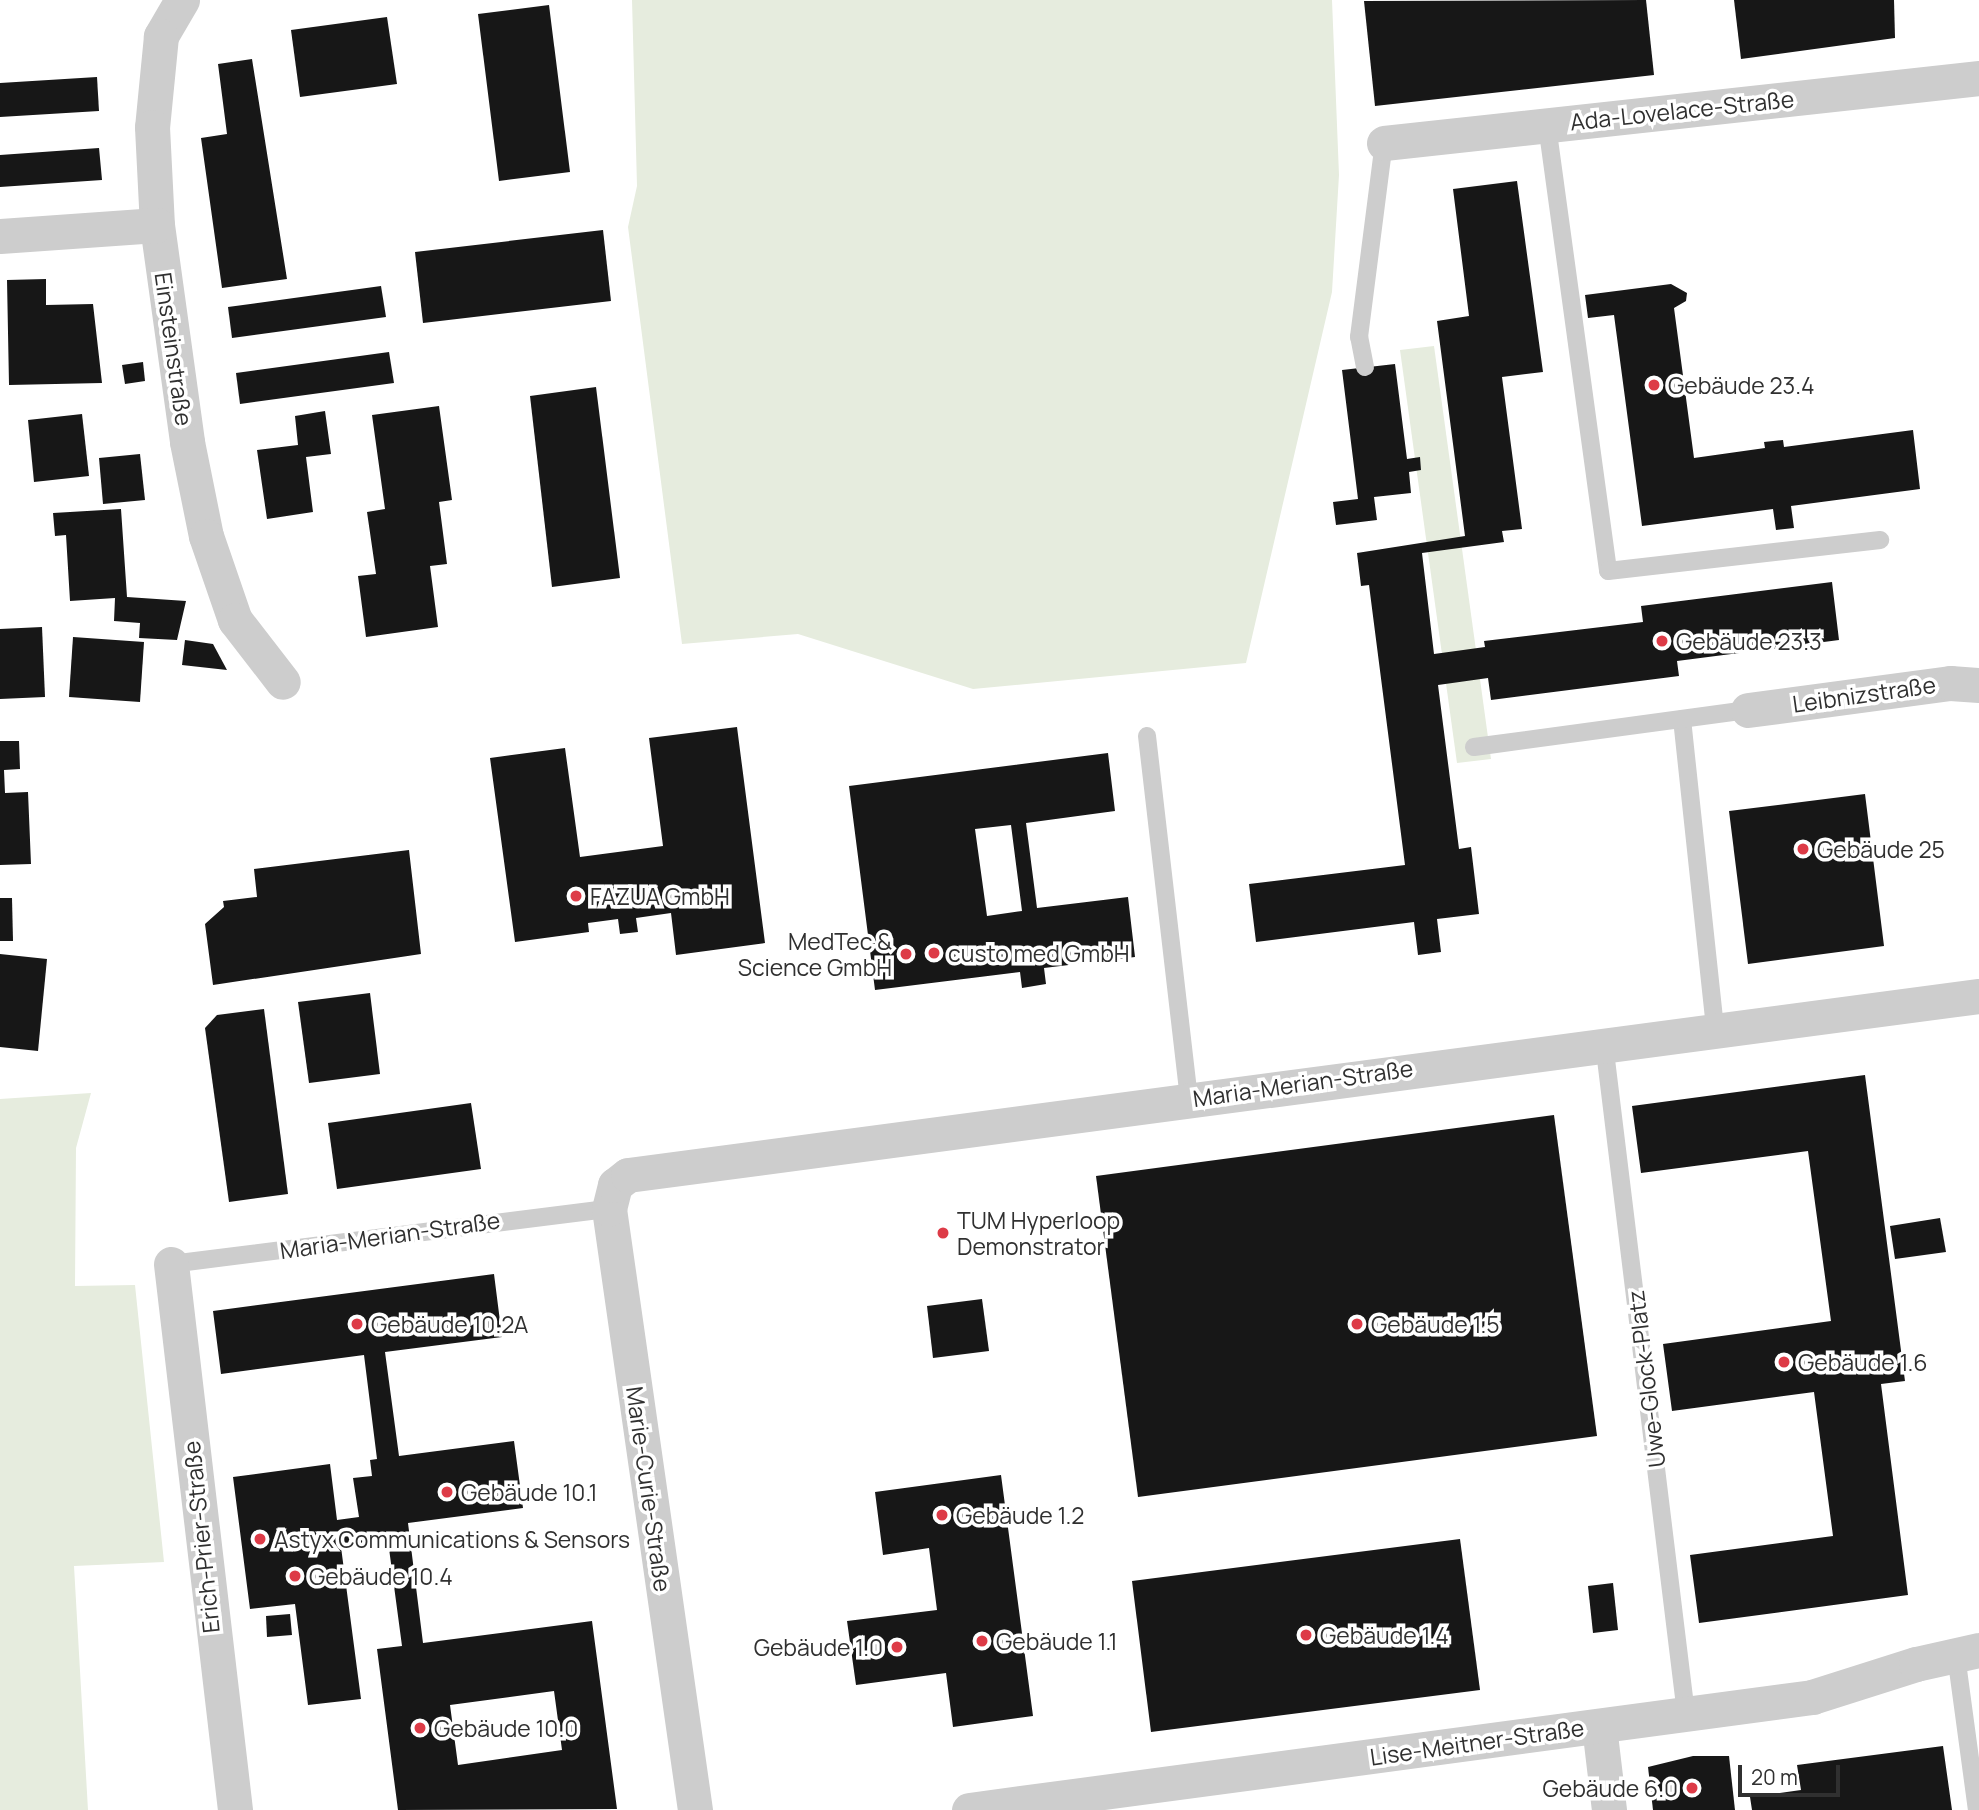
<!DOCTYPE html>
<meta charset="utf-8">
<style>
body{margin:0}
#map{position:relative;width:1979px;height:1810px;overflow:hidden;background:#fff;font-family:Manrope,sans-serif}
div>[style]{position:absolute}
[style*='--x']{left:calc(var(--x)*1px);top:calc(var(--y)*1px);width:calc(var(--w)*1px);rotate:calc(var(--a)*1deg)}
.green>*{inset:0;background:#e6ecde}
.building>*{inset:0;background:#171717}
.service>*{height:18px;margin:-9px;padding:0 9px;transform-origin:9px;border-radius:9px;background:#cdcdcd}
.minor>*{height:35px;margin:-17.5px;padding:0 17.5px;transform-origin:17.5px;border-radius:17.5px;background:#cdcdcd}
.dots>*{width:19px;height:19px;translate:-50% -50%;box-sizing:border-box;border:4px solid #fff;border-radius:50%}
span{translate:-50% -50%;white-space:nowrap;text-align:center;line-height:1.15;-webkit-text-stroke:7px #fff;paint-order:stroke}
.street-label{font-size:23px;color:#303030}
.poi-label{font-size:23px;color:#303030}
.left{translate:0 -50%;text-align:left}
.right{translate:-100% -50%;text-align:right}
.scale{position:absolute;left:1738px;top:1765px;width:102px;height:32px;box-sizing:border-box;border:4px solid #303030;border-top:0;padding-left:9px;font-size:21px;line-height:24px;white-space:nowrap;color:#303030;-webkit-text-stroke:5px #fff;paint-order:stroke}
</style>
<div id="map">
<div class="green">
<div style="clip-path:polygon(632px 0,1332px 0,1339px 175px,1332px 292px,1246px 663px,973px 689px,798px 634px,682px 644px,628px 227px,637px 186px)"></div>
<div style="clip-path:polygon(1434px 346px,1491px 759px,1457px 763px,1400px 350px)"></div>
<div style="clip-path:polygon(91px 1093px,76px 1148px,75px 1286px,135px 1285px,164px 1562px,74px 1566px,88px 1810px,0 1810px,0 1099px)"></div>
</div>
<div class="building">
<div style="clip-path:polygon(1646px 0,1654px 75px,1375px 106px,1364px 1px)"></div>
<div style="clip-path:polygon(1734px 0,1894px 0,1895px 38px,1741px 59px)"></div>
<div style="clip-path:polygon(549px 5px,570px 172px,499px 181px,478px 14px)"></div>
<div style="clip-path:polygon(387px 17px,397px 84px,300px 97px,291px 30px)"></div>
<div style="clip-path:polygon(252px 59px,287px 279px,222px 288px,201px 138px,227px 134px,218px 64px)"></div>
<div style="clip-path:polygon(97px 77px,99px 111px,0 117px,0 83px)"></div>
<div style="clip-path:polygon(99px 148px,102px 180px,0 187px,0 155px)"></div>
<div style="clip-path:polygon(1517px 181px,1543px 372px,1502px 377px,1522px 529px,1502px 531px,1504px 542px,1422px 553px,1434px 654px,1485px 647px,1484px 641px,1643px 622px,1641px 606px,1832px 582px,1839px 640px,1677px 661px,1679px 676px,1491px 700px,1488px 678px,1438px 685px,1459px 849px,1471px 847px,1479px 914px,1437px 919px,1441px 952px,1418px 955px,1414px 922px,1256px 942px,1249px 884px,1405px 865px,1369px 585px,1361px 586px,1357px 553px,1465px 536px,1437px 321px,1469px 316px,1453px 189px)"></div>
<div style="clip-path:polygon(603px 230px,611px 301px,423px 323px,415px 252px)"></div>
<div style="clip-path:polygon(46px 279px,46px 305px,93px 304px,102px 383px,9px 385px,7px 280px)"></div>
<div style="clip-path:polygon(1671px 284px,1687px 293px,1686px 301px,1674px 308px,1694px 458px,1765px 448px,1764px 442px,1783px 440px,1784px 447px,1913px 430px,1920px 489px,1791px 506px,1794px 528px,1776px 530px,1773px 509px,1642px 526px,1614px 315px,1588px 318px,1585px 295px)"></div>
<div style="clip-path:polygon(381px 286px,386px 317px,232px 338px,228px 307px)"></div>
<div style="clip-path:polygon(389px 352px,394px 383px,240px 404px,236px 373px)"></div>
<div style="clip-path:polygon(143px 362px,145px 381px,125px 384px,122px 365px)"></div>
<div style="clip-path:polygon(1395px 364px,1407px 459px,1420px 457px,1421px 470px,1409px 472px,1411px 493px,1374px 497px,1377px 520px,1336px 525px,1333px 502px,1358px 499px,1342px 370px)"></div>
<div style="clip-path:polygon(596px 387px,620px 578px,552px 587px,530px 396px)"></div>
<div style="clip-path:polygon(439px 406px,452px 500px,439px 502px,447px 564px,430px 566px,438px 627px,366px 637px,358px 576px,376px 574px,367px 512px,385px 509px,372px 415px)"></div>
<div style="clip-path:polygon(325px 411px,331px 454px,306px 457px,313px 512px,267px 519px,257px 450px,298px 445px,295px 416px)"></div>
<div style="clip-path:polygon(82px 414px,89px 476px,34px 482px,28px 420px)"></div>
<div style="clip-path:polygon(140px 454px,145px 500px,103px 504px,99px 458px)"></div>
<div style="clip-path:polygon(121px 509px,127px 597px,186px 601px,177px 640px,139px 638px,140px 623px,114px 621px,115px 598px,70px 601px,66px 535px,55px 536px,53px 513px)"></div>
<div style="clip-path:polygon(42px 627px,45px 697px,0 699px,0 629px)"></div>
<div style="clip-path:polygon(73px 637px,144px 642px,140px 702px,69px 697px)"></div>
<div style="clip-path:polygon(185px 640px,213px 644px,227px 670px,182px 665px)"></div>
<div style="clip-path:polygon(737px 727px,765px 943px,676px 955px,671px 913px,636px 918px,638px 932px,620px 934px,618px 919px,588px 923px,589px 932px,515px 942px,490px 758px,565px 748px,580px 857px,663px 846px,649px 738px)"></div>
<div style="clip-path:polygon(0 741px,19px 741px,20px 769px,4px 770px,5px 793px,28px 792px,31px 864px,0 865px)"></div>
<div style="clip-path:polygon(evenodd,1108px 753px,1115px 811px,1026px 823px,1037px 908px,1128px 897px,1135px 957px,1044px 968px,1046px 984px,1022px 988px,1020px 972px,875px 990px,849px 786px,1108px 753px,1011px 825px,1022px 911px,987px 916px,975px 829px,1011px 825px)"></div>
<div style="clip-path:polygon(1865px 794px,1884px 946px,1748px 964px,1729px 811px)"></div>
<div style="clip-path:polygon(409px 850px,421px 954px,213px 985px,205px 924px,224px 907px,223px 901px,257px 897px,254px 869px)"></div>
<div style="clip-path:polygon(0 898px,12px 898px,13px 941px,0 941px)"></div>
<div style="clip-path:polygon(0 954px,47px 959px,38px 1051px,0 1047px)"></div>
<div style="clip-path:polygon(370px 993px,380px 1074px,309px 1083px,298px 1002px)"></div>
<div style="clip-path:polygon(264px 1009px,288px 1194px,229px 1202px,205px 1028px,217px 1015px)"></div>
<div style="clip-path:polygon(1865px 1075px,1905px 1381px,1881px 1384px,1908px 1595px,1699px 1623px,1690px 1555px,1833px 1536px,1814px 1392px,1672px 1411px,1663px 1344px,1831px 1321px,1808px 1151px,1641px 1173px,1632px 1106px)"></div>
<div style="clip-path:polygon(471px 1103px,481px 1169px,337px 1189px,328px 1123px)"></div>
<div style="clip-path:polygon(1554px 1115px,1597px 1436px,1138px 1497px,1096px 1176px)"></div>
<div style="clip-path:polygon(1940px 1218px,1946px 1252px,1895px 1259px,1890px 1226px)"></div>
<div style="clip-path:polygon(evenodd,494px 1274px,502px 1337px,385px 1352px,399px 1456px,514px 1441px,523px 1508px,408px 1523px,423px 1643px,592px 1621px,617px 1809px,398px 1810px,377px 1649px,402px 1646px,388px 1541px,341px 1547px,361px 1699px,308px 1705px,295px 1604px,250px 1609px,233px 1477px,330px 1464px,337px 1520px,359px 1517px,353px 1478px,372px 1476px,370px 1460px,377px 1459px,364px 1355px,221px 1374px,213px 1311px,494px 1274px,554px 1691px,562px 1750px,458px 1765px,450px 1705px,554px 1691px)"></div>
<div style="clip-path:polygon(982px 1299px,989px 1351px,933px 1358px,927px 1306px)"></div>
<div style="clip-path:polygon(1001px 1475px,1033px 1716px,953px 1727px,946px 1673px,856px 1685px,847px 1621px,937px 1610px,929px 1548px,883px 1555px,875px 1492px)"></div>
<div style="clip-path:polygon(1460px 1539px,1480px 1690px,1151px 1732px,1132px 1581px)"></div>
<div style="clip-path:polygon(1613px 1583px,1618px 1630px,1593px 1633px,1588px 1586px)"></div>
<div style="clip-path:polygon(290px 1614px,292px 1635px,267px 1637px,266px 1616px)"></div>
<div style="clip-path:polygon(1943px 1746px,1952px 1810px,1752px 1810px,1750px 1797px,1801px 1790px,1797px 1765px)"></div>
<div style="clip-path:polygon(1693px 1756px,1729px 1756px,1735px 1810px,1653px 1810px,1648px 1767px)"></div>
</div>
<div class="service">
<div style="--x:1547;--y:125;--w:450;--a:82.2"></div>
<div style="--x:1608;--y:571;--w:274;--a:-6.5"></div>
<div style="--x:1365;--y:367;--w:31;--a:-101"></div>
<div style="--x:1359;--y:337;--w:196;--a:-82.7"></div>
<div style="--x:1682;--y:719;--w:312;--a:83.9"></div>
<div style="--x:1147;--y:736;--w:364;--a:83.4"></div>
<div style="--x:1474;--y:747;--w:276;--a:-7.7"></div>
<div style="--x:1604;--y:1043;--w:676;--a:83.03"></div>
<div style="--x:171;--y:1264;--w:441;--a:-7.2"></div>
<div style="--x:1956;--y:1655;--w:156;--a:82.3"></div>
</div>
<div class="minor">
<div style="--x:182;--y:0;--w:42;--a:120.3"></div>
<div style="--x:161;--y:36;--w:91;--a:95.6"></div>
<div style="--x:152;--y:127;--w:98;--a:87.1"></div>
<div style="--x:157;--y:225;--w:219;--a:82.1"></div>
<div style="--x:187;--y:442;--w:96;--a:78.6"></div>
<div style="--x:206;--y:536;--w:89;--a:71"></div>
<div style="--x:235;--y:620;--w:78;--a:52.3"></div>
<div style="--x:1384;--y:143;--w:599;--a:-6.23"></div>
<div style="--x:0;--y:236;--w:157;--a:-4"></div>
<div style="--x:1748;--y:710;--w:204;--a:-7.6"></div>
<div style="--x:1950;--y:683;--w:29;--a:4"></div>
<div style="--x:171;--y:1264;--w:550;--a:83.31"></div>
<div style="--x:1599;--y:1726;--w:85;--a:83.2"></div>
<div style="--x:695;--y:1810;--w:607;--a:-98.14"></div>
<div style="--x:609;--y:1209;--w:25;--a:-76"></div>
<div style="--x:615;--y:1185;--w:16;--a:-38"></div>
<div style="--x:628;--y:1175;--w:1363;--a:-7.55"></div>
<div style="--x:969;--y:1810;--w:851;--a:-7.63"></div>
<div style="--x:1812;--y:1697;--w:109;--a:-17.6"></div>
<div style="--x:1916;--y:1664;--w:65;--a:-12.5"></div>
</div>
<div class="dots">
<div style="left:1654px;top:385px;background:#dd3b47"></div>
<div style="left:1662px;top:641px;background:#dd3b47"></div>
<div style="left:1803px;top:849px;background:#dd3b47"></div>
<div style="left:576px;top:896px;background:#dd3b47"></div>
<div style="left:934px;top:953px;background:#dd3b47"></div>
<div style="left:906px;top:954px;background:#dd3b47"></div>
<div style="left:943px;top:1233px;background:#dd3b47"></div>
<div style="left:357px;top:1324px;background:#dd3b47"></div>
<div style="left:1357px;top:1324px;background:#dd3b47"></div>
<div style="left:1784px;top:1362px;background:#dd3b47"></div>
<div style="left:447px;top:1492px;background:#dd3b47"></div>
<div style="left:942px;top:1515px;background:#dd3b47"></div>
<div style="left:260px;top:1539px;background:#dd3b47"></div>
<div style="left:295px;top:1576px;background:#dd3b47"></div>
<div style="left:1306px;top:1635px;background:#dd3b47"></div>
<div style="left:982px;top:1641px;background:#dd3b47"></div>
<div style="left:897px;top:1647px;background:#dd3b47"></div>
<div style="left:420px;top:1728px;background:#dd3b47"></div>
<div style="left:1692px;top:1788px;background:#dd3b47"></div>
</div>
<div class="street-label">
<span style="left:1682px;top:110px;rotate:-6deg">Ada-Lovelace-Straße</span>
<span style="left:174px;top:349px;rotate:82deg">Einsteinstraße</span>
<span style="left:1864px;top:694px;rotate:-8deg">Leibnizstraße</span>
<span style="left:1303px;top:1083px;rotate:-8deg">Maria-Merian-Straße</span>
<span style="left:390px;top:1235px;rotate:-8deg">Maria-Merian-Straße</span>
<span style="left:1646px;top:1379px;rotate:-97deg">Uwe-Glock-Platz</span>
<span style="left:649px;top:1489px;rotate:82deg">Marie-Curie-Straße</span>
<span style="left:201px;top:1537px;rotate:-96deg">Erich-Prier-Straße</span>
<span style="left:1477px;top:1742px;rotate:-8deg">Lise-Meitner-Straße</span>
</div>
<div class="poi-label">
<span class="left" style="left:1668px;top:385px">Gebäude 23.4</span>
<span class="left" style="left:1676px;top:641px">Gebäude 23.3</span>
<span class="left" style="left:1817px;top:849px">Gebäude 25</span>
<span class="left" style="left:590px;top:896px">FAZUA GmbH</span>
<span class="right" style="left:892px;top:954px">MedTec &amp;<br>Science GmbH</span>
<span class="left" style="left:948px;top:953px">custo med GmbH</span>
<span class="left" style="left:957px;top:1233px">TUM Hyperloop<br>Demonstrator</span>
<span class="left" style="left:371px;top:1324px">Gebäude 10.2A</span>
<span class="left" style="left:1371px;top:1324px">Gebäude 1.5</span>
<span class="left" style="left:1798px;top:1362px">Gebäude 1.6</span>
<span class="left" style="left:461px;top:1492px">Gebäude 10.1</span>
<span class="left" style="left:956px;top:1515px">Gebäude 1.2</span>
<span class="left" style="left:274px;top:1539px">Astyx Communications &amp; Sensors</span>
<span class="left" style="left:309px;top:1576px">Gebäude 10.4</span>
<span class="left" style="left:1320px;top:1635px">Gebäude 1.4</span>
<span class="left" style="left:996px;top:1641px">Gebäude 1.1</span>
<span class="right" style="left:883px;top:1647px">Gebäude 1.0</span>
<span class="left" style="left:434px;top:1728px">Gebäude 10.0</span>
<span class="right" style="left:1678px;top:1788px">Gebäude 6.0</span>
</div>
<div class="scale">20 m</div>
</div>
